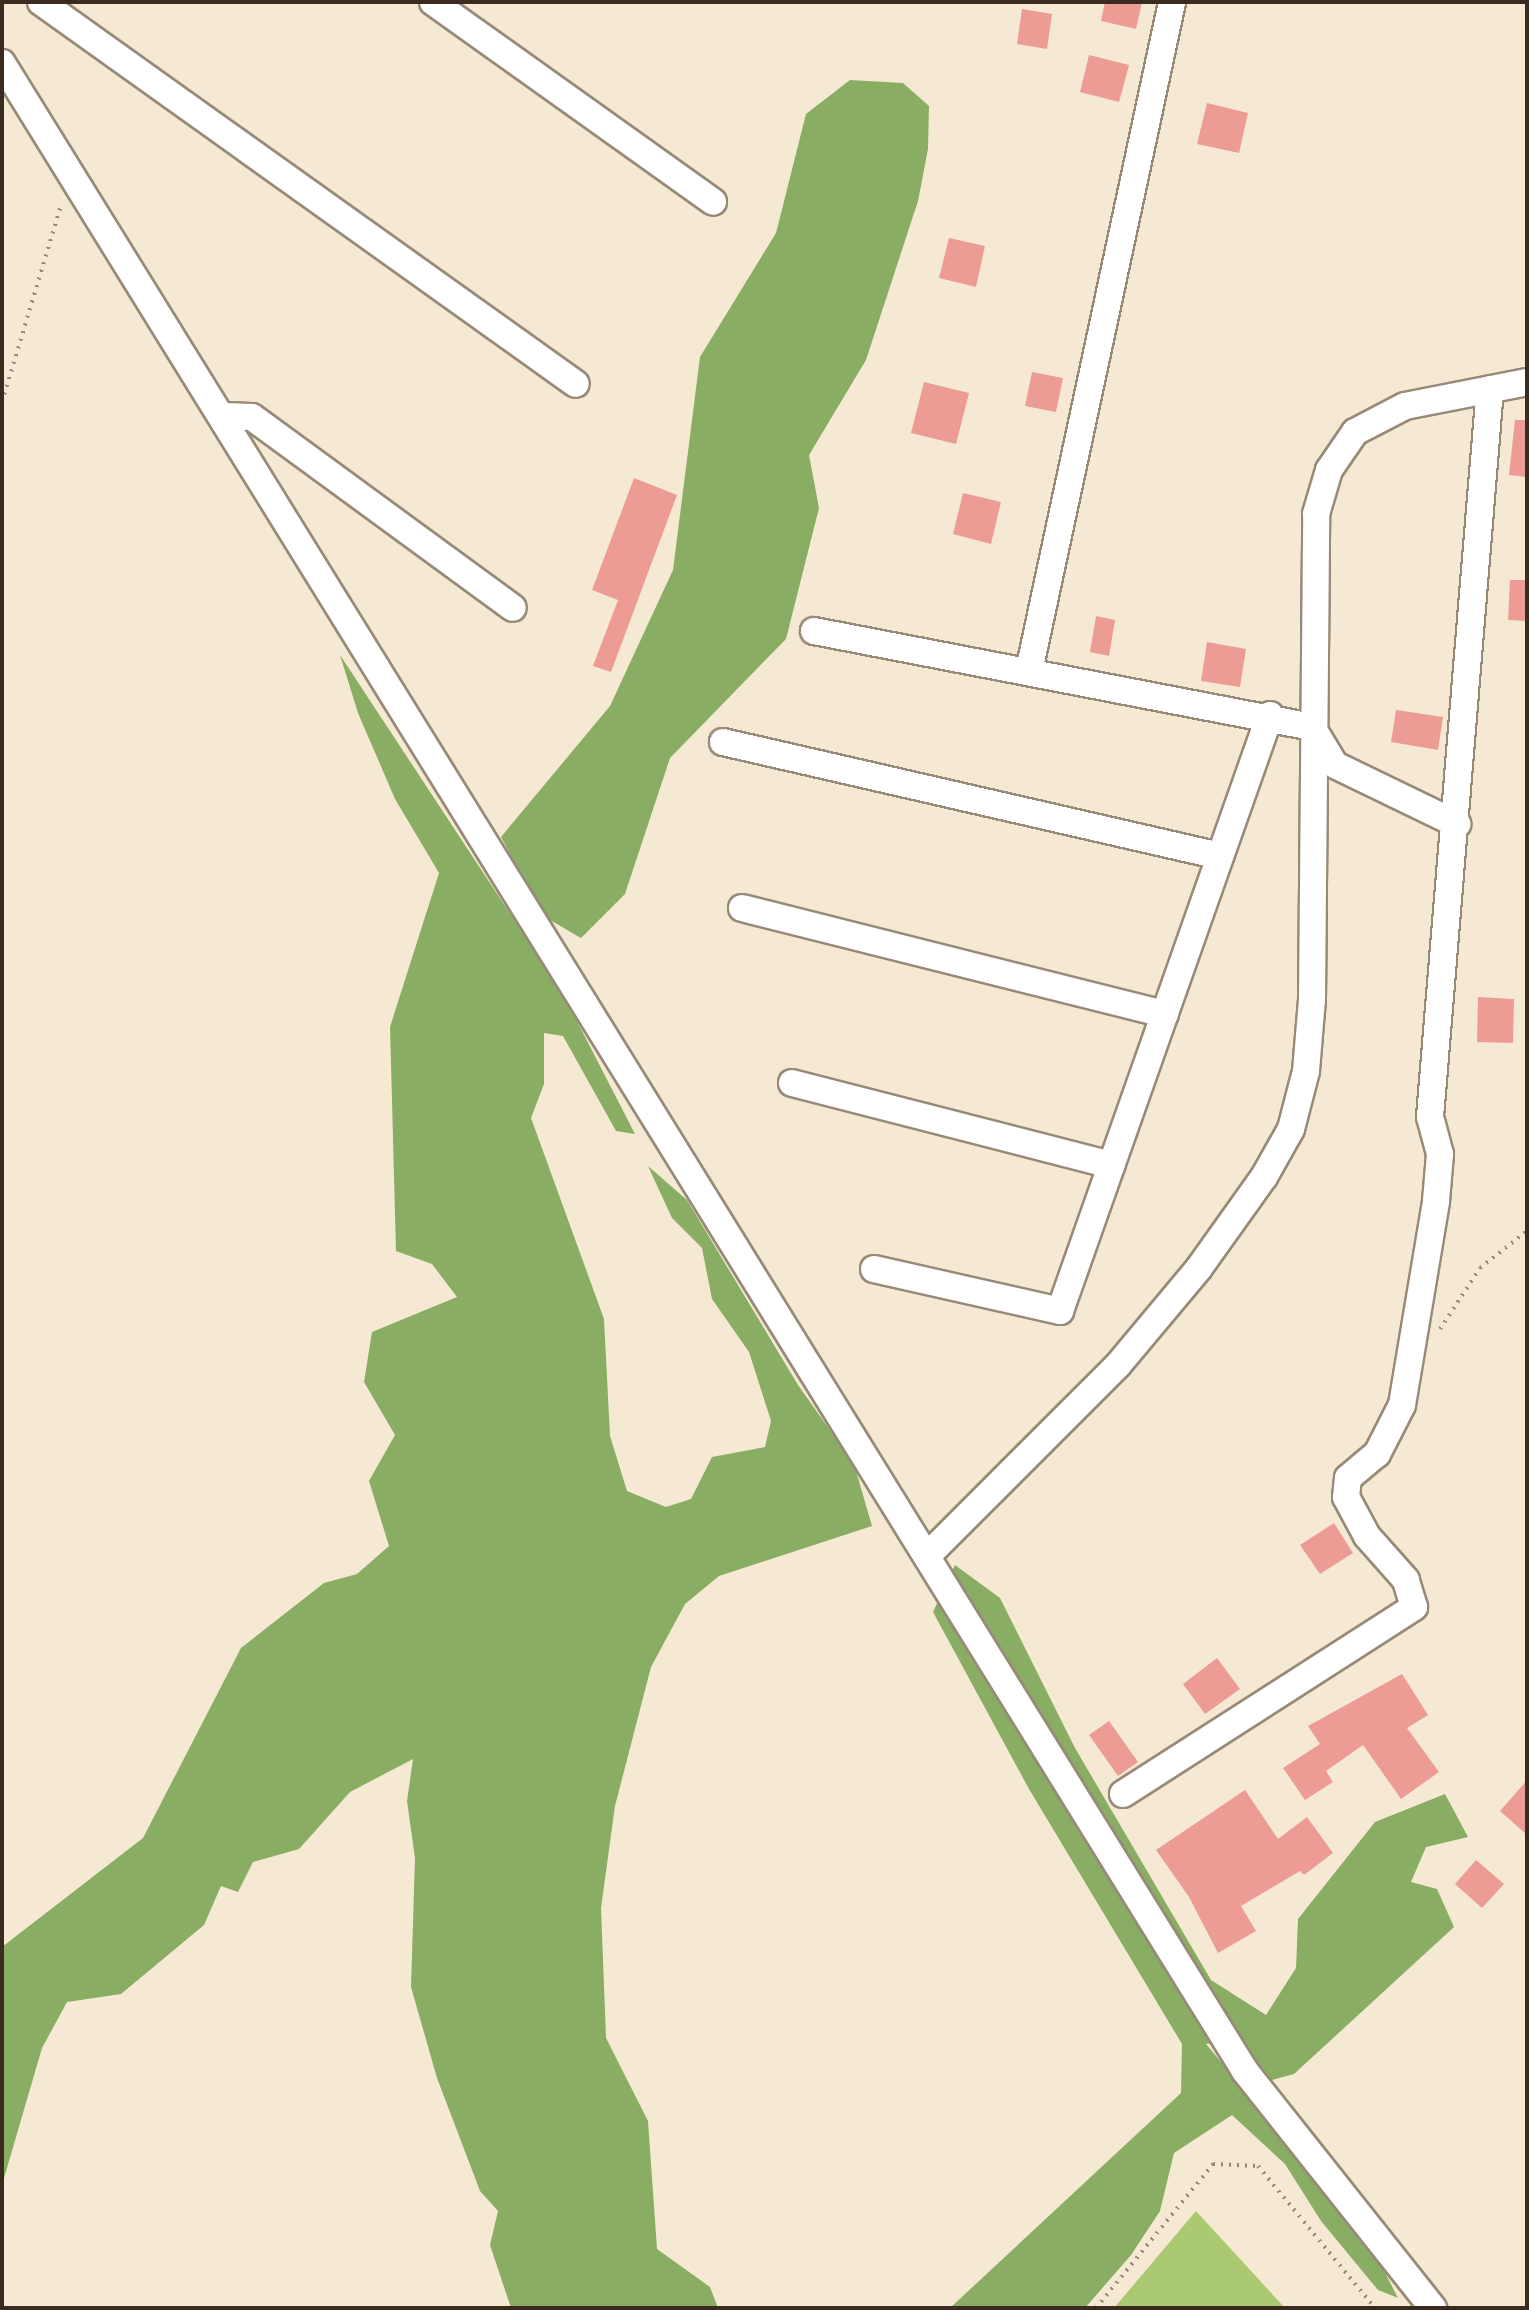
<!DOCTYPE html>
<style>
body{margin:0}
#map{position:relative;width:1529px;height:2310px;overflow:hidden;background:#f6e9d3;font-family:"Balsamiq Sans",sans-serif}
div>[style]{position:absolute}
[style*='--x']{left:calc(var(--x)*1px);top:calc(var(--y)*1px);width:calc(var(--w)*1px);rotate:calc(var(--a)*1deg)}
.green>*{inset:0;background:#abc971}
.forest>*{inset:0;background:#88ad63}
.building>*{inset:0;background:#ed9c95}
.path>*{height:4px;margin-top:-2px;transform-origin:0;background:repeating-linear-gradient(90deg,#988a78 0 2px,transparent 0 8px)}
.roads{filter:drop-shadow(2px 0 #988a78) drop-shadow(-2px 0 #988a78) drop-shadow(0 2px #988a78) drop-shadow(0 -2px #988a78)}
.minor>*{height:26px;margin:-13px;padding:0 13px;transform-origin:13px;border-radius:13px;background:#fff}
span{translate:-50% -50%;white-space:nowrap;text-align:center;line-height:1.15;-webkit-text-stroke:8px #fbf7ec;paint-order:stroke}
.frame{position:absolute;inset:0;border:4px solid #3b2a1e;pointer-events:none}
</style>
<div id="map">
<div class="green">
<div style="clip-path:polygon(1196px 2211px,1285px 2308px,1114px 2308px)"></div>
</div>
<div class="forest">
<div style="clip-path:polygon(850px 80px,903px 83px,929px 106px,928px 149px,918px 201px,866px 360px,809px 455px,819px 508px,786px 639px,670px 758px,625px 894px,581px 938px,543px 916px,501px 837px,610px 706px,673px 570px,700px 357px,776px 233px,806px 114px)"></div>
<div style="clip-path:polygon(340px 655px,563px 994px,635px 1134px,616px 1131px,563px 1036px,544px 1033px,544px 1084px,531px 1118px,604px 1319px,610px 1436px,627px 1491px,666px 1507px,691px 1499px,712px 1457px,765px 1447px,771px 1421px,749px 1352px,712px 1299px,702px 1248px,672px 1218px,648px 1166px,687px 1200px,798px 1385px,854px 1464px,872px 1526px,719px 1576px,685px 1604px,651px 1667px,615px 1806px,601px 1908px,606px 2038px,648px 2121px,657px 2249px,710px 2287px,718px 2308px,511px 2308px,490px 2245px,498px 2211px,480px 2191px,437px 2078px,411px 1987px,415px 1858px,407px 1801px,413px 1759px,350px 1792px,299px 1849px,253px 1862px,238px 1892px,221px 1886px,204px 1925px,121px 1994px,67px 2002px,42px 2048px,2px 2185px,2px 1947px,143px 1838px,241px 1648px,324px 1583px,357px 1574px,389px 1546px,369px 1481px,395px 1435px,364px 1382px,372px 1332px,457px 1297px,432px 1264px,396px 1251px,390px 1027px,439px 873px,395px 799px,358px 713px)"></div>
<div style="clip-path:polygon(955px 1565px,1000px 1598px,1075px 1748px,1211px 1980px,1266px 2015px,1296px 1968px,1298px 1919px,1375px 1822px,1445px 1794px,1468px 1837px,1426px 1847px,1411px 1882px,1437px 1889px,1454px 1927px,1294px 2074px,1268px 2081px,1237px 2040px,1206px 2044px,1317px 2176px,1377px 2257px,1398px 2298px,1378px 2290px,1321px 2221px,1285px 2164px,1232px 2115px,1174px 2153px,1160px 2211px,1131px 2255px,1085px 2308px,950px 2308px,1181px 2093px,1182px 2044px,1029px 1789px,933px 1612px)"></div>
</div>
<div class="building">
<div style="clip-path:polygon(1105px 2px,1142px 2px,1136px 29px,1101px 21px)"></div>
<div style="clip-path:polygon(1022px 9px,1052px 14px,1047px 49px,1017px 44px)"></div>
<div style="clip-path:polygon(1089px 55px,1129px 65px,1119px 102px,1080px 92px)"></div>
<div style="clip-path:polygon(1207px 103px,1248px 113px,1239px 153px,1197px 144px)"></div>
<div style="clip-path:polygon(949px 238px,985px 246px,976px 287px,939px 278px)"></div>
<div style="clip-path:polygon(1032px 372px,1063px 378px,1056px 412px,1025px 406px)"></div>
<div style="clip-path:polygon(924px 382px,969px 393px,956px 444px,911px 433px)"></div>
<div style="clip-path:polygon(1515px 420px,1527px 420px,1527px 477px,1509px 475px)"></div>
<div style="clip-path:polygon(634px 478px,677px 495px,611px 672px,593px 666px,618px 600px,592px 590px)"></div>
<div style="clip-path:polygon(963px 493px,1001px 502px,991px 544px,953px 534px)"></div>
<div style="clip-path:polygon(1510px 580px,1527px 580px,1527px 621px,1508px 620px)"></div>
<div style="clip-path:polygon(1096px 616px,1115px 620px,1109px 656px,1090px 652px)"></div>
<div style="clip-path:polygon(1207px 642px,1246px 649px,1240px 687px,1201px 681px)"></div>
<div style="clip-path:polygon(1396px 710px,1443px 717px,1438px 750px,1391px 742px)"></div>
<div style="clip-path:polygon(1478px 997px,1514px 999px,1513px 1043px,1477px 1042px)"></div>
<div style="clip-path:polygon(1334px 1523px,1353px 1553px,1320px 1574px,1300px 1545px)"></div>
<div style="clip-path:polygon(1217px 1658px,1240px 1689px,1205px 1714px,1183px 1684px)"></div>
<div style="clip-path:polygon(1402px 1674px,1428px 1715px,1407px 1728px,1439px 1772px,1401px 1799px,1363px 1745px,1326px 1771px,1333px 1782px,1305px 1800px,1283px 1768px,1320px 1744px,1308px 1726px)"></div>
<div style="clip-path:polygon(1109px 1721px,1138px 1762px,1118px 1776px,1089px 1735px)"></div>
<div style="clip-path:polygon(1527px 1780px,1527px 1835px,1500px 1811px)"></div>
<div style="clip-path:polygon(1245px 1790px,1278px 1839px,1307px 1817px,1333px 1853px,1304px 1875px,1300px 1871px,1241px 1906px,1256px 1931px,1218px 1953px,1189px 1897px,1156px 1850px)"></div>
<div style="clip-path:polygon(1476px 1860px,1504px 1884px,1482px 1908px,1455px 1884px)"></div>
</div>
<div class="path">
<div style="--x:2;--y:402;--w:206;--a:-73.3"></div>
<div style="--x:1440;--y:1329;--w:73;--a:-56.7"></div>
<div style="--x:1480;--y:1268;--w:60;--a:-38.2"></div>
<div style="--x:1096;--y:2308;--w:186;--a:-50.9"></div>
<div style="--x:1213;--y:2164;--w:45;--a:2.5"></div>
<div style="--x:1258;--y:2166;--w:184;--a:50.5"></div>
</div>
<div class="roads">
<div class="minor">
<div style="--x:41;--y:2;--w:657;--a:35.53"></div>
<div style="--x:433;--y:2;--w:344;--a:35.5"></div>
<div style="--x:2;--y:63;--w:2362;--a:58.24"></div>
<div style="--x:1245;--y:2071;--w:303;--a:51.6"></div>
<div style="--x:223;--y:416;--w:29;--a:2"></div>
<div style="--x:252;--y:417;--w:323;--a:36.2"></div>
<div style="--x:814;--y:631;--w:507;--a:10.91"></div>
<div style="--x:1312;--y:727;--w:44;--a:58.8"></div>
<div style="--x:1335;--y:765;--w:136;--a:25.8"></div>
<div style="--x:1029;--y:671;--w:684;--a:-77.93"></div>
<div style="--x:723;--y:742;--w:510;--a:12.92"></div>
<div style="--x:742;--y:908;--w:436;--a:14.1"></div>
<div style="--x:792;--y:1083;--w:330;--a:14.4"></div>
<div style="--x:874;--y:1269;--w:191;--a:12.7"></div>
<div style="--x:1060;--y:1311;--w:632;--a:-70.59"></div>
<div style="--x:927;--y:1556;--w:270;--a:-45"></div>
<div style="--x:1118;--y:1365;--w:126;--a:-50.1"></div>
<div style="--x:1199;--y:1268;--w:112;--a:-54.5"></div>
<div style="--x:1264;--y:1177;--w:55;--a:-60.6"></div>
<div style="--x:1291;--y:1129;--w:60;--a:-75.5"></div>
<div style="--x:1306;--y:1071;--w:71;--a:-85.2"></div>
<div style="--x:1312;--y:1000;--w:486;--a:-89.5"></div>
<div style="--x:1316;--y:514;--w:46;--a:-73.5"></div>
<div style="--x:1329;--y:470;--w:46;--a:-55.6"></div>
<div style="--x:1355;--y:432;--w:56;--a:-27.5"></div>
<div style="--x:1405;--y:406;--w:124;--a:-11.1"></div>
<div style="--x:1123;--y:1794;--w:346;--a:-32.7"></div>
<div style="--x:1414;--y:1607;--w:28;--a:-107"></div>
<div style="--x:1406;--y:1580;--w:59;--a:-131.6"></div>
<div style="--x:1367;--y:1536;--w:44;--a:-118.3"></div>
<div style="--x:1346;--y:1497;--w:19;--a:-84"></div>
<div style="--x:1348;--y:1478;--w:38;--a:-40"></div>
<div style="--x:1377;--y:1454;--w:55;--a:-63"></div>
<div style="--x:1402;--y:1405;--w:207;--a:-80.5"></div>
<div style="--x:1436;--y:1201;--w:47;--a:-85.1"></div>
<div style="--x:1440;--y:1154;--w:38;--a:-105"></div>
<div style="--x:1430;--y:1117;--w:730;--a:-85.29"></div>
</div>
</div>
<div class="frame"></div>
</div>
